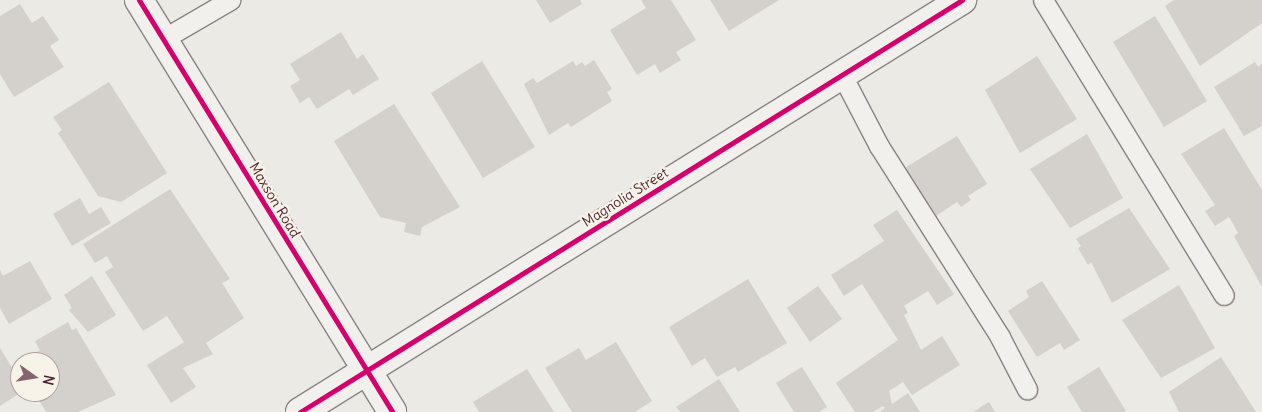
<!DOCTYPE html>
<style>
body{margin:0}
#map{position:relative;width:1262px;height:412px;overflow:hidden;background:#eceae4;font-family:Delius,sans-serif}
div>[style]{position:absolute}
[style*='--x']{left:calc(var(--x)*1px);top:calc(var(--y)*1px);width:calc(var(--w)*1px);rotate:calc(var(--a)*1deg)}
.building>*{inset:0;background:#d4d0cc}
.roads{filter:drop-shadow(1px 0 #8b8282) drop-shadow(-1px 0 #8b8282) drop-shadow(0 1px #8b8282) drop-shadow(0 -1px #8b8282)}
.lane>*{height:19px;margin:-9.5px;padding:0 9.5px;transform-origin:9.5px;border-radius:9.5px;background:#f1f0ec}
.street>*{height:28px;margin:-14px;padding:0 14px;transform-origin:14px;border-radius:14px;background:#f1f0ec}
.secondary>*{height:28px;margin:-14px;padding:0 14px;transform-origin:14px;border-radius:14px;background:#f1f0ec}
.cycleway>*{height:5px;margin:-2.5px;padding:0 2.5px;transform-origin:2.5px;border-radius:2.5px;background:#d6006c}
span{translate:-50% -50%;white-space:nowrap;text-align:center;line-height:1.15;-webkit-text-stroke:5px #f7f3e8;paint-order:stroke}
.street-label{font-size:14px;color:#4a1f2b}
.north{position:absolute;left:10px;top:352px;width:50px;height:50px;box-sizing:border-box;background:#f7f3e8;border:1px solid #b29e9c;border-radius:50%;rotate:103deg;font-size:14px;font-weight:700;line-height:20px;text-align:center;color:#4a1f2b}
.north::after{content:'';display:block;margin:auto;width:18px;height:22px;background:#83666c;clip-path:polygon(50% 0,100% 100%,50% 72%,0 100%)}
</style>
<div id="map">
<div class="building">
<div style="clip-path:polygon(536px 0,580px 0,582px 4px,550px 23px)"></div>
<div style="clip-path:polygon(641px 0,671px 0,696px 40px,676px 52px,681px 60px,660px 73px,655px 64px,637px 75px,610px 30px,646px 8px)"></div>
<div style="clip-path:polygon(710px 0,779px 0,729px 31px)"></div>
<div style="clip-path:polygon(1174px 0,1262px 0,1262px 23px,1200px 66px,1165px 6px)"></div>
<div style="clip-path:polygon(20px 4px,32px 23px,43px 16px,59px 40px,50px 46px,64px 67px,14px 97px,0 74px,0 16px)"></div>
<div style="clip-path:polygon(1155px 16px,1207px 101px,1164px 127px,1113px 42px)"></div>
<div style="clip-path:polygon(341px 32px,357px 59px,363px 54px,379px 79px,353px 95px,349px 89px,317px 109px,309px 97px,300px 103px,290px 86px,300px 80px,290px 64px)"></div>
<div style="clip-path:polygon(1037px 56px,1077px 119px,1020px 153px,985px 90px)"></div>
<div style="clip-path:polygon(594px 60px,612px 89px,607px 92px,612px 101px,571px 127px,568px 123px,549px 135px,524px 84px,533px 78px,537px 83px,573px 61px,576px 66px,582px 62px,585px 66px)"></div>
<div style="clip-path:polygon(482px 61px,535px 147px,483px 178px,431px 93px)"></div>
<div style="clip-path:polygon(1255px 62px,1258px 67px,1262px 64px,1262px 126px,1244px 136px,1214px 87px)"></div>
<div style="clip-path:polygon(109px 82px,167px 173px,121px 202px,98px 196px,58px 133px,62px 130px,53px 117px)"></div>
<div style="clip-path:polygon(394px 104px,460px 207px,422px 227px,420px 236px,404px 232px,406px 223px,380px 217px,334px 141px)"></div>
<div style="clip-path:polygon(1224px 128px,1262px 190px,1262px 287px,1234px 236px,1238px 233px,1229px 217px,1215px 226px,1205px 211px,1215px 205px,1181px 154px)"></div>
<div style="clip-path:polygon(1087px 134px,1123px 198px,1070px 228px,1030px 169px)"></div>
<div style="clip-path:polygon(957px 136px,987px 184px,968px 196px,971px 200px,961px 207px,957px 202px,933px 218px,903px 169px)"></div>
<div style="clip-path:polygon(170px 189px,230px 279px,222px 283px,244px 318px,206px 343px,213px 354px,183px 368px,196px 387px,171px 403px,147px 365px,184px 342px,167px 316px,143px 331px,105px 272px,113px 267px,107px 256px,95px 263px,83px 244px)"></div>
<div style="clip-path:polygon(80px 198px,89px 214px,101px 207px,111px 223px,72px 246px,53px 214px)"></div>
<div style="clip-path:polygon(1129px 208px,1170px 269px,1112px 303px,1091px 262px,1088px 265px,1078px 248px,1081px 246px,1076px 239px)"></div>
<div style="clip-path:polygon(897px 210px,954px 294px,937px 305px,928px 291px,904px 306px,908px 313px,904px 315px,921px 350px,942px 336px,960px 365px,912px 395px,903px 382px,889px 391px,892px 404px,908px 393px,920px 412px,880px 412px,885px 408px,883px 406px,873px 412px,855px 412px,836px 383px,898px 340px,862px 284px,844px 296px,831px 275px,884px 241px,873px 225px)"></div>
<div style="clip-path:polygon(30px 261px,52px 299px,9px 324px,0 308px,0 270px,3px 276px)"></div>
<div style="clip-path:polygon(92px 276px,116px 315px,88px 332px,69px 310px,72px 308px,64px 295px)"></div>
<div style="clip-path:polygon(748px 279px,787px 343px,738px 372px,735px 367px,717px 377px,705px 358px,692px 366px,669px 327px)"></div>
<div style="clip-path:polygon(1042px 281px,1080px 340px,1064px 350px,1060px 343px,1037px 357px,1008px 311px,1029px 297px,1026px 291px)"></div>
<div style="clip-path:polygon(1179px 285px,1215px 348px,1161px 378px,1122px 320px)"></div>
<div style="clip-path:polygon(818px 286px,842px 319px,810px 342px,787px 308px)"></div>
<div style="clip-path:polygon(68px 322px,72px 330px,76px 328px,116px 395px,78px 412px,46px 412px,34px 392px,50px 392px,50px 362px,20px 362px,20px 369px,17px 364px,40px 350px,35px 341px)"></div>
<div style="clip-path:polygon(616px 342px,652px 401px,635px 412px,572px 412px,545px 368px,579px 348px,586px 360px)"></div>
<div style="clip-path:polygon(0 348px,20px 381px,20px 393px,0 406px)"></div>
<div style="clip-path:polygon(1221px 357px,1256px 412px,1179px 412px,1169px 392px)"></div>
<div style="clip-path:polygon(802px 367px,827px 407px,819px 412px,794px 412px,776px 383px)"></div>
<div style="clip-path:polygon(1099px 367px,1126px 411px,1124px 412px,1082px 412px,1067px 387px)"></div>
<div style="clip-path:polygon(527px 369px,554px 412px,479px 412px,473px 402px)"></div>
<div style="clip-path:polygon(719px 379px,740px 412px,680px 412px,676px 407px)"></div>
<div style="clip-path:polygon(989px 402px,995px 412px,973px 412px)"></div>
</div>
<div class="roads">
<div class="lane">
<div style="--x:1043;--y:0;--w:346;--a:58.5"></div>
<div style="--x:163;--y:39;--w:78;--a:-30.2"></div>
<div style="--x:842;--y:75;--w:80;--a:62.5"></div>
<div style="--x:879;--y:146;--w:226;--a:57.6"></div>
<div style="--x:1000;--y:337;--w:59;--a:62.6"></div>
</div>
<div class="street">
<div style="--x:139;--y:0;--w:483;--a:58.4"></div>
</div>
<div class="secondary">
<div style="--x:300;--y:412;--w:780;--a:-31.9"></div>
</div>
</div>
<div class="cycleway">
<div style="--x:139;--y:0;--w:483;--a:58.4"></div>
<div style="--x:300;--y:412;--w:780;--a:-31.9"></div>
</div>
<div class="street-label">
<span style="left:625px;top:197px;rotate:-32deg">Magnolia Street</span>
<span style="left:275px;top:200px;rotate:59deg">Maxson Road</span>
</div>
<div class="north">N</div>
</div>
